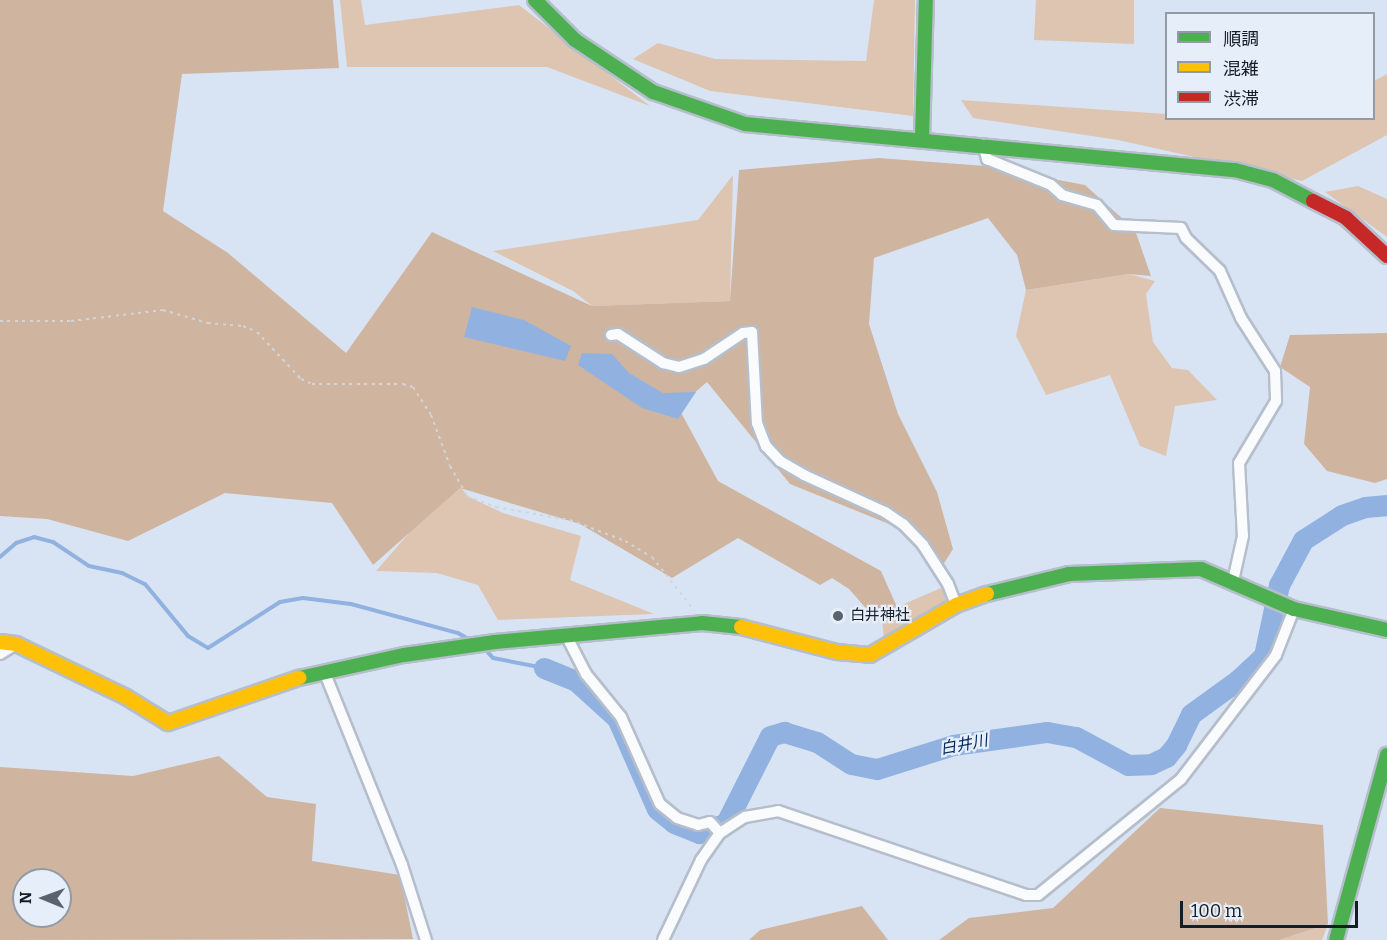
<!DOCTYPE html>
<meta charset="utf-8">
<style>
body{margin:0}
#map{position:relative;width:1387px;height:940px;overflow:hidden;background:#d8e4f4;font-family:Bitter,"Noto Sans JP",serif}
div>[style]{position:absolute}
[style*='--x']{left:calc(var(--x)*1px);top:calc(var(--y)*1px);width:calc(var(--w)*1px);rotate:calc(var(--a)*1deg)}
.green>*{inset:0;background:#ddc5b1}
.forest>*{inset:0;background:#cfb59f}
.water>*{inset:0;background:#91b2e0}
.stream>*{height:4px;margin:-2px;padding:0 2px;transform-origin:2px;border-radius:2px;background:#91b2e0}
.river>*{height:21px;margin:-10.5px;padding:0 10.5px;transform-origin:10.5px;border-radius:10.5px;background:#91b2e0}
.path>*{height:2px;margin-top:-1px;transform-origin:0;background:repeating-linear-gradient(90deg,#d1d5d9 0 3px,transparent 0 7.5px)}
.roads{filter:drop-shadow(2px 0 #b5beca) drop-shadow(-2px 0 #b5beca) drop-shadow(0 2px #b5beca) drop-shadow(0 -2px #b5beca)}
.street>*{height:10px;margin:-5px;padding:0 5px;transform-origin:5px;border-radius:5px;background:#f9fbfd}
.fast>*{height:14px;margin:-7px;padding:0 7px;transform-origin:7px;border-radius:7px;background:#4caf50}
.slow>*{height:14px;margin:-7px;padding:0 7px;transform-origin:7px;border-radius:7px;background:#ffc107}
.jam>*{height:14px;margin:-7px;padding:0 7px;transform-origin:7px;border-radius:7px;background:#c62828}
.dots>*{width:16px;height:16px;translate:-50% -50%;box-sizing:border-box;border:3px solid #e6eefa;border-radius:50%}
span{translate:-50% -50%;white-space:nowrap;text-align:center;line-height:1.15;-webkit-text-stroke:4.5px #e6eefa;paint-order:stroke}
.poi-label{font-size:15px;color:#151d27}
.left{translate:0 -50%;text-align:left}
.water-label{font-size:16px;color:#012b5e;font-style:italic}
.legend{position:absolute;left:1165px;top:12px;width:210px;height:108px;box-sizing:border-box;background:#e6eefa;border:2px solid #929aa6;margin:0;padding:8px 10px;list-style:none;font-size:18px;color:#151d27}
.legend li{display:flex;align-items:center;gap:12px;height:30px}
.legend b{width:30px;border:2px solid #929aa6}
.north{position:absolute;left:12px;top:868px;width:60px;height:60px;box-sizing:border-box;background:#e6eefa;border:2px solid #929aa6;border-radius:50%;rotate:271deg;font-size:16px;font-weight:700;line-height:24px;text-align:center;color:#151d27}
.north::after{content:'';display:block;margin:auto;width:21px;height:27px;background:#59636f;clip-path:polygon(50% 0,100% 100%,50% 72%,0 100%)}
.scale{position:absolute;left:1180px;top:901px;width:178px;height:27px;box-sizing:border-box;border:3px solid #151d27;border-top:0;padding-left:8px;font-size:18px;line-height:21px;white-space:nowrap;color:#151d27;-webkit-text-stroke:4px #e6eefa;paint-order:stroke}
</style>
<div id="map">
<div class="green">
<div style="clip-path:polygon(340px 0,361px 0,365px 25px,519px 5px,650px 106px,547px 67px,347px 67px)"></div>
<div style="clip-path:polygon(874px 0,915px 0,913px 116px,710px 91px,633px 59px,658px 43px,715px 59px,866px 61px)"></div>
<div style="clip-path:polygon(1036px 0,1134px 0,1134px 44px,1034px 40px)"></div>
<div style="clip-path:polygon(1387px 74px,1387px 135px,1302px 181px,1118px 140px,973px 118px,961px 100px,1166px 114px,1166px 118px,1374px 118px,1374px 81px)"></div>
<div style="clip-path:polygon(733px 175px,730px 301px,592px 306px,573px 291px,493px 251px,698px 220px)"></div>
<div style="clip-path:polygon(1358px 186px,1387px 199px,1387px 237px,1325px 192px)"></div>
<div style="clip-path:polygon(1129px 274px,1155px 281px,1146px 294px,1153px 342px,1172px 368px,1188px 370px,1217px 400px,1175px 406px,1166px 456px,1140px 446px,1110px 375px,1046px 395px,1016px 336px,1026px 290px)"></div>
<div style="clip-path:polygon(456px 479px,467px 496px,503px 513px,581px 536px,570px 580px,654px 614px,498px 620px,478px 585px,437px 573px,376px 571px)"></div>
<div style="clip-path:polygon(941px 588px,951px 600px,884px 641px,882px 619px,891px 622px,897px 607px)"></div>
<div style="clip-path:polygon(1328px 924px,1322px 940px,1279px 940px)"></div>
</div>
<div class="forest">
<div style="clip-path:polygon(0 0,333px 0,339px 68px,182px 74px,163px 211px,228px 253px,346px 353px,432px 232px,592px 306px,730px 301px,739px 170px,879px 158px,985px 166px,1085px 185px,1135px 230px,1151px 276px,1129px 274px,1026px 290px,1017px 255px,988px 218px,874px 258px,869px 324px,898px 414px,937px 492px,953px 549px,941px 568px,922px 545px,894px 526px,790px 484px,707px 382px,678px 407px,718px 481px,881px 571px,897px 607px,891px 622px,871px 614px,849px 589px,832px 578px,820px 585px,738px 538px,672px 578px,580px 524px,460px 488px,373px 565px,332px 503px,225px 493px,128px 541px,47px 519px,0 516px)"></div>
<div style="clip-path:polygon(1387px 333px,1387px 479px,1375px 483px,1327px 471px,1304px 444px,1310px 387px,1280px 367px,1290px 335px)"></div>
<div style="clip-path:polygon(evenodd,219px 756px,267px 797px,316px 804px,312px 861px,400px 875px,413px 939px,0 940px,0 767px,133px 776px,219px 756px,24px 880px,60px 880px,60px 916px,24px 916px,24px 880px)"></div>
<div style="clip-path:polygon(1160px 808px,1323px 825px,1328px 924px,1279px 940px,939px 940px,969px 918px,1053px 908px)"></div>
<div style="clip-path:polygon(862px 906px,888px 940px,749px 940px,760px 930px)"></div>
</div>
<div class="water">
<div style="clip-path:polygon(472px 307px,524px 320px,571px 346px,565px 361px,464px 337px)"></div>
<div style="clip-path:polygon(582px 353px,612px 354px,629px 373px,663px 393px,696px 392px,678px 419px,642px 408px,578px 365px)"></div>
</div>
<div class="stream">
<div style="--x:0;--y:557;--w:21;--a:-41"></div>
<div style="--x:16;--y:543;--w:19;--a:-18"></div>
<div style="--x:34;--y:537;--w:20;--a:15"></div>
<div style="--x:53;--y:542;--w:43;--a:33.7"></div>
<div style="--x:89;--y:566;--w:34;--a:12"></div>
<div style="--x:122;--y:573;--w:25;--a:26"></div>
<div style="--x:145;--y:584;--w:67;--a:50.4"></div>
<div style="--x:188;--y:636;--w:23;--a:31"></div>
<div style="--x:208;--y:648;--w:85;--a:-32.6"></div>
<div style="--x:280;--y:602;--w:23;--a:-10"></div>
<div style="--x:303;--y:598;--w:48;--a:7.1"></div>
<div style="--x:351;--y:604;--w:111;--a:15.2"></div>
<div style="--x:458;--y:633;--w:14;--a:30"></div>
<div style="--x:484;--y:648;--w:13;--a:48"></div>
<div style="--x:493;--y:658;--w:52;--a:11.1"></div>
</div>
<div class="river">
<div style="--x:544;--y:668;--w:35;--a:22"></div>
<div style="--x:576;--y:681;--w:55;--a:42.1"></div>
<div style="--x:617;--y:718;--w:99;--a:66.3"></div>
<div style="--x:657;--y:809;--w:22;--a:39"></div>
<div style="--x:674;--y:823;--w:27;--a:22"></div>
<div style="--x:699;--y:833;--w:29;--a:-20"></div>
<div style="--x:726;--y:823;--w:97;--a:-63.2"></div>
<div style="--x:770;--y:736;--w:15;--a:-16"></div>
<div style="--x:784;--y:732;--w:34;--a:17"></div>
<div style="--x:817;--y:742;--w:40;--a:32.9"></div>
<div style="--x:851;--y:764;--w:26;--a:11"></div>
<div style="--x:877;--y:769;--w:80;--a:-17.5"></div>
<div style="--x:953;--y:745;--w:95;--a:-7.9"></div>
<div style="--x:1047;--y:732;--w:29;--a:10"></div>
<div style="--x:1076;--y:737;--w:59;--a:28.3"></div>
<div style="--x:1128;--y:765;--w:23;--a:-2"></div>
<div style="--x:1151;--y:764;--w:17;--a:-25"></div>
<div style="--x:1166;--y:757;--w:16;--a:-50"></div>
<div style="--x:1176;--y:745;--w:34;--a:-64"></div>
<div style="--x:1191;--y:714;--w:58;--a:-35.9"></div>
<div style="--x:1238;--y:680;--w:35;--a:-43"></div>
<div style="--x:1264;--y:656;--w:73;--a:-78.1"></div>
<div style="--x:1279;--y:585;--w:51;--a:-61.9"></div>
<div style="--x:1303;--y:540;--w:46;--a:-32.7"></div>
<div style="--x:1342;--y:515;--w:24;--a:-19"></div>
<div style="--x:1365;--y:507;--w:22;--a:-5"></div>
</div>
<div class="path">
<div style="--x:0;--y:321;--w:71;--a:0"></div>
<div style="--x:71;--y:321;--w:93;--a:-6.8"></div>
<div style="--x:163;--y:310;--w:47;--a:16.1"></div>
<div style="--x:208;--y:323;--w:35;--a:5"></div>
<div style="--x:243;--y:326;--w:15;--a:23"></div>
<div style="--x:257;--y:332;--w:64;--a:46.9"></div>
<div style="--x:301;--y:379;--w:12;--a:24"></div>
<div style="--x:312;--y:384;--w:91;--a:0"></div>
<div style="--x:403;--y:384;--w:10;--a:17"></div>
<div style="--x:413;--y:387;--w:33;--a:57"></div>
<div style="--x:431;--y:415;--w:54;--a:69.6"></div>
<div style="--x:450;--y:466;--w:34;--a:60"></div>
<div style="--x:467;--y:496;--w:31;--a:21"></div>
<div style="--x:496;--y:507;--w:75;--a:10"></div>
<div style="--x:570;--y:520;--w:59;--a:20.9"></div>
<div style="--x:625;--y:541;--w:31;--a:31"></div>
<div style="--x:652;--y:557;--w:66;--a:51.7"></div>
</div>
<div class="roads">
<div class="street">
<div style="--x:983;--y:144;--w:16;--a:75"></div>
<div style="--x:987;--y:159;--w:69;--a:22.1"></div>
<div style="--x:1051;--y:185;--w:15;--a:42"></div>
<div style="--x:1062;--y:195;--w:36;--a:16"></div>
<div style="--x:1097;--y:205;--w:26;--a:50"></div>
<div style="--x:1114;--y:225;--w:67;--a:2.6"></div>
<div style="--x:1181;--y:228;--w:11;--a:63"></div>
<div style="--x:1186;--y:238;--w:47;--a:44.1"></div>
<div style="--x:1220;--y:271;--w:51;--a:65.9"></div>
<div style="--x:1241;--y:318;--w:63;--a:57.3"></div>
<div style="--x:1275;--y:371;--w:30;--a:88"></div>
<div style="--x:1276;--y:401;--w:72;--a:120.8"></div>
<div style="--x:1239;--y:463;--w:73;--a:86.9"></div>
<div style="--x:1243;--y:536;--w:46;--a:102.5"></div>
<div style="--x:611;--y:335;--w:7;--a:-8"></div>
<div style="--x:618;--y:334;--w:54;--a:32.8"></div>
<div style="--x:663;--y:363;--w:16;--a:14"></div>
<div style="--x:679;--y:367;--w:26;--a:-18"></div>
<div style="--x:704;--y:359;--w:47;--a:-33.7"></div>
<div style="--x:743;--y:333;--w:9;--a:-6"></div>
<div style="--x:752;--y:332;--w:91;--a:86.9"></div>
<div style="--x:757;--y:423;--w:25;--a:69"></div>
<div style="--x:766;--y:446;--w:21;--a:47"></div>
<div style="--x:780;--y:461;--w:28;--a:30"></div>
<div style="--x:804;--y:475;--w:89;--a:24.6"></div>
<div style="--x:885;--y:512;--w:22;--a:34"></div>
<div style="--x:903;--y:524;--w:29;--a:46"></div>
<div style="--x:923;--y:545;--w:46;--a:57.3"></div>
<div style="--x:948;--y:584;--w:22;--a:69"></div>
<div style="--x:567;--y:637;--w:42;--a:62.8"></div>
<div style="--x:586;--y:674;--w:55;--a:50.9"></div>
<div style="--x:621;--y:717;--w:95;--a:65.9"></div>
<div style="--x:660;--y:804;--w:22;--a:39"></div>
<div style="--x:677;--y:818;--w:22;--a:18"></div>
<div style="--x:698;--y:825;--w:12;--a:-14"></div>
<div style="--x:710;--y:822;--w:15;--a:48"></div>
<div style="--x:0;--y:654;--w:19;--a:-32"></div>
<div style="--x:324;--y:671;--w:209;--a:68.1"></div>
<div style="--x:402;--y:865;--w:79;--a:72.3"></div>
<div style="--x:663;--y:940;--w:89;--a:-64.6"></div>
<div style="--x:701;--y:860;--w:33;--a:-55"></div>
<div style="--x:720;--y:833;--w:30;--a:-33"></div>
<div style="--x:745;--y:817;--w:34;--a:-10"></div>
<div style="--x:778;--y:811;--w:262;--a:18.7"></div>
<div style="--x:1026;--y:895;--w:12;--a:0"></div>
<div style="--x:1038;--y:895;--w:184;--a:-39"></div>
<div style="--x:1181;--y:779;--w:156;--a:-52.5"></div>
<div style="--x:1276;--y:655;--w:49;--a:-68.6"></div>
</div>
<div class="fast">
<div style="--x:535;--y:0;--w:57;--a:45"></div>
<div style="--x:575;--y:40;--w:94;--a:33.7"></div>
<div style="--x:653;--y:92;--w:97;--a:19.2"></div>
<div style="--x:745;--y:124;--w:492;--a:5.4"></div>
<div style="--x:1235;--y:170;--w:39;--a:15"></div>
<div style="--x:1273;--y:180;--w:45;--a:27.7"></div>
<div style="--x:922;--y:139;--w:139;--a:-88.4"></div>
<div style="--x:987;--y:594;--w:84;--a:-13.7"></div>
<div style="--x:1069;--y:574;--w:132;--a:-2.2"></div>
<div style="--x:1201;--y:569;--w:101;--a:23.3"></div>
<div style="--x:1294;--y:609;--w:95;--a:12.7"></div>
<div style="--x:299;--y:678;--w:107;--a:-12.4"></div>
<div style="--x:404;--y:655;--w:92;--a:-8.1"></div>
<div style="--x:495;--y:642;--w:208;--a:-5.2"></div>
<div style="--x:702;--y:623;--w:39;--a:6"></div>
<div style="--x:1336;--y:940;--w:192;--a:-74.6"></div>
</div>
<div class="slow">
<div style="--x:741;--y:627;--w:99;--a:14.6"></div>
<div style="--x:837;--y:652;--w:33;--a:5"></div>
<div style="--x:870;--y:655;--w:99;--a:-30.2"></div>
<div style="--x:956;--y:605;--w:33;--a:-20"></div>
<div style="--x:0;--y:642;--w:16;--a:7"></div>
<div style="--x:16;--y:644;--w:122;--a:25.7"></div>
<div style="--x:126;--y:697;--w:49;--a:31.8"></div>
<div style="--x:168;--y:723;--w:139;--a:-19"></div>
</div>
<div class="jam">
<div style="--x:1313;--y:201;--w:37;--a:27"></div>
<div style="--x:1346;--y:218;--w:56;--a:42.8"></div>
</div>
</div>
<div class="dots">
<div style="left:838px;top:616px;background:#59636f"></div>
</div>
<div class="poi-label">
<span class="left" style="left:850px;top:616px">白井神社</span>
</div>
<div class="water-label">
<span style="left:964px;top:745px;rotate:-11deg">白井川</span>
</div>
<ul class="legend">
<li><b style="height:8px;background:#4caf50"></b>順調</li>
<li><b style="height:8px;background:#ffc107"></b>混雑</li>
<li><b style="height:8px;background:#c62828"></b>渋滞</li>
</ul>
<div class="north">N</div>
<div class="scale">100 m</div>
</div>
